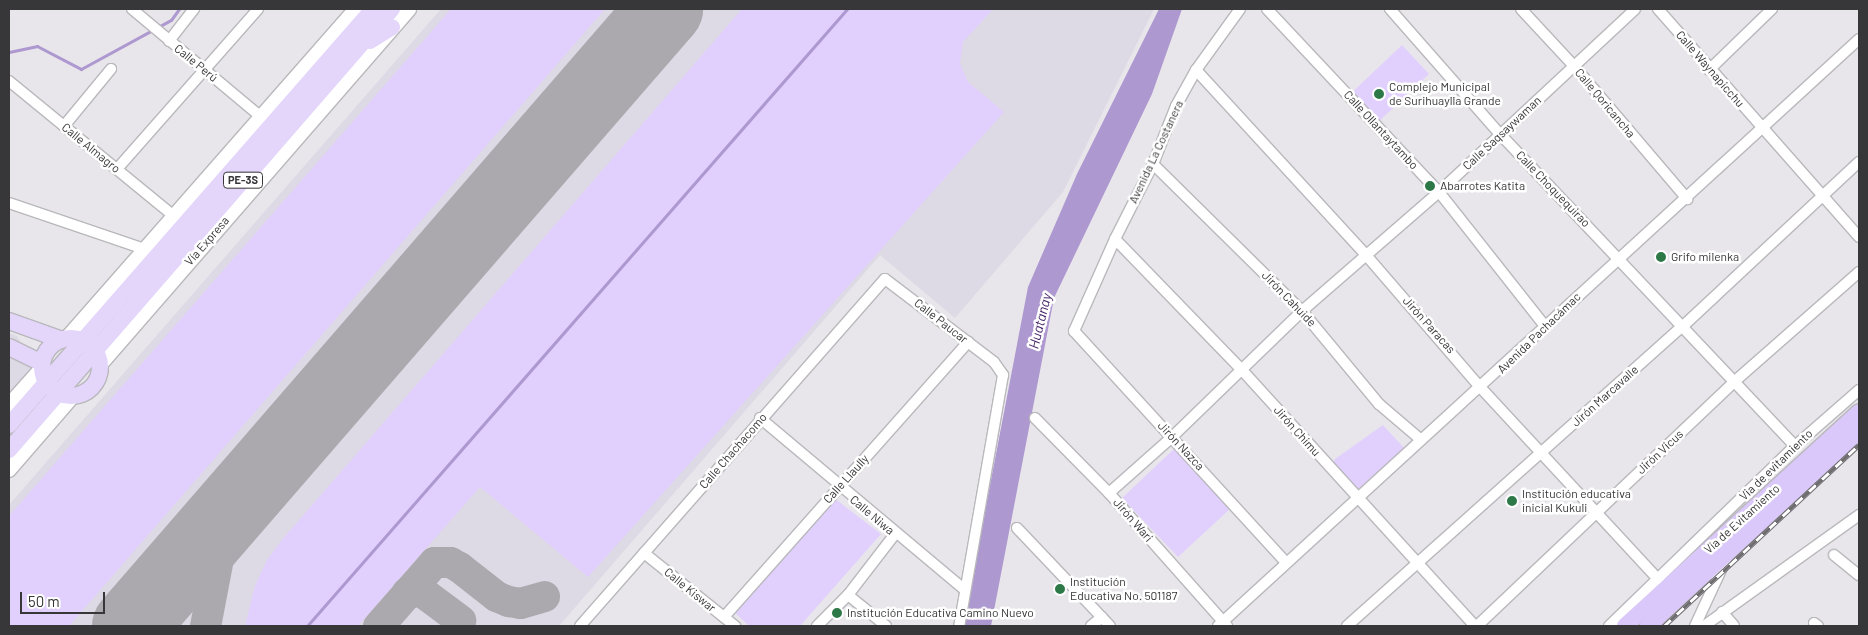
<!DOCTYPE html>
<meta charset="utf-8">
<style>
body{margin:0}
#map{position:relative;width:1868px;height:635px;overflow:hidden;background:#e8e6eb;font-family:Barlow,sans-serif}
div>[style]{position:absolute}
[style*='--x']{left:calc(var(--x)*1px);top:calc(var(--y)*1px);width:calc(var(--w)*1px);rotate:calc(var(--a)*1deg)}
.built>*{inset:0;background:#ddd9e5}
.green>*{inset:0;background:#e1d0fd}
.water>*{inset:0;background:#ae98d0}
.stream>*{height:3px;margin:-1.5px;padding:0 1.5px;transform-origin:1.5px;border-radius:1.5px;background:#ae98d0}
.taxiway>*{height:31px;margin:-15.5px;padding:0 15.5px;transform-origin:15.5px;border-radius:15.5px;background:#aba9ad}
.runway>*{height:76px;margin:-38px;padding:0 38px;transform-origin:38px;border-radius:38px;background:#aba9ad}
.roads{filter:drop-shadow(1px 0 #b9b8bc) drop-shadow(-1px 0 #b9b8bc) drop-shadow(0 1px #b9b8bc) drop-shadow(0 -1px #b9b8bc)}
.minor>*{height:10px;margin:-5px;padding:0 5px;transform-origin:5px;border-radius:5px;background:#fff}
.secondary>*{height:14px;margin:-7px;padding:0 7px;transform-origin:7px;border-radius:7px;background:#fff}
.primary>*{height:16px;margin:-8px;padding:0 8px;transform-origin:8px;border-radius:8px;background:#e4d6fb}
.primary>.ring{margin:-8px;padding:0;box-sizing:content-box;background:none;border:16px solid #e4d6fb;border-radius:50%}
.trunk>*{height:16px;margin:-8px;padding:0 8px;transform-origin:8px;border-radius:8px;background:#dbc8fa}
.rail>*{height:5px;margin-top:-2.5px;transform-origin:0;background:repeating-linear-gradient(90deg,#fff 0 9px,#6e6c6f 0 18px);box-sizing:border-box;border-block:1px solid #6e6c6f}
.dots>*{width:14px;height:14px;translate:-50% -50%;box-sizing:border-box;border:2px solid #fff;border-radius:50%}
span{translate:-50% -50%;white-space:nowrap;text-align:center;line-height:1.15;-webkit-text-stroke:5px #fff;paint-order:stroke}
.shield-label span{padding:1px 4px;background:#fff;border:1px solid;border-radius:4px;-webkit-text-stroke-width:0}
.shield-label{font-size:11px;color:#373638;font-weight:700}
.street-label{font-size:12px;color:#373638}
.poi-label{font-size:12px;color:#373638}
.left{translate:0 -50%;text-align:left}
.water-label{font-size:14px;color:#452568;font-style:italic}
.frame{position:absolute;inset:0;border:10px solid #373638;pointer-events:none}
.scale{position:absolute;left:20px;top:592px;width:85px;height:22px;box-sizing:border-box;border:2px solid #373638;border-top:0;padding-left:6px;font-size:15px;line-height:18px;white-space:nowrap;color:#373638;-webkit-text-stroke:4px #fff;paint-order:stroke}
</style>
<div id="map">
<div class="built">
<div style="clip-path:polygon(441px 9px,1154px 9px,1063px 192px,955px 318px,880px 255px,559px 626px,9px 626px,9px 505px)"></div>
<div style="clip-path:polygon(9px 333px,17px 336px,44px 378px,9px 419px)"></div>
</div>
<div class="green">
<div style="clip-path:polygon(451px 9px,605px 9px,69px 626px,9px 626px,9px 516px)"></div>
<div style="clip-path:polygon(742px 9px,993px 9px,963px 42px,960px 63px,968px 82px,1004px 112px,588px 577px,480px 487px,358px 626px,245px 626px,255px 586px,267px 560px,281px 541px)"></div>
<div style="clip-path:polygon(1402px 45px,1429px 74px,1372px 128px,1345px 99px)"></div>
<div style="clip-path:polygon(1383px 425px,1404px 448px,1352px 495px,1330px 472px,1335px 459px)"></div>
<div style="clip-path:polygon(1174px 449px,1230px 509px,1178px 557px,1122px 498px)"></div>
<div style="clip-path:polygon(834px 498px,881px 534px,800px 626px,749px 626px,733px 611px)"></div>
</div>
<div class="water">
<div style="clip-path:polygon(1159px 9px,1182px 9px,1152px 94px,1054px 298px,991px 626px,963px 626px,1028px 287px,1077px 174px)"></div>
</div>
<div class="stream">
<div style="--x:9;--y:52;--w:29;--a:-12"></div>
<div style="--x:37;--y:46;--w:50;--a:27.6"></div>
<div style="--x:81;--y:69;--w:102;--a:-28.6"></div>
<div style="--x:171;--y:20;--w:14;--a:-54"></div>
<div style="--x:307;--y:626;--w:820;--a:-48.81"></div>
</div>
<div class="taxiway">
<div style="--x:407;--y:592;--w:14;--a:-4"></div>
<div style="--x:421;--y:591;--w:49;--a:36.6"></div>
<div style="--x:137;--y:618;--w:29;--a:16"></div>
<div style="--x:205;--y:626;--w:112;--a:-79.2"></div>
<div style="--x:378;--y:626;--w:85;--a:-48.8"></div>
<div style="--x:434;--y:562;--w:16;--a:0"></div>
<div style="--x:450;--y:562;--w:10;--a:29"></div>
<div style="--x:459;--y:567;--w:47;--a:38.1"></div>
<div style="--x:496;--y:596;--w:13;--a:23"></div>
<div style="--x:508;--y:601;--w:12;--a:9"></div>
<div style="--x:520;--y:603;--w:25;--a:-16"></div>
</div>
<div class="runway">
<div style="--x:130;--y:626;--w:817;--a:-49.07"></div>
</div>
<div class="roads">
<div class="minor">
<div style="--x:132;--y:9;--w:168;--a:39.9"></div>
<div style="--x:1240;--y:9;--w:75;--a:125.8"></div>
<div style="--x:1196;--y:70;--w:41;--a:119.1"></div>
<div style="--x:1176;--y:106;--w:62;--a:111.6"></div>
<div style="--x:1153;--y:164;--w:84;--a:116.9"></div>
<div style="--x:1115;--y:239;--w:101;--a:114"></div>
<div style="--x:1074;--y:331;--w:314;--a:47.5"></div>
<div style="--x:1267;--y:9;--w:251;--a:46.8"></div>
<div style="--x:1439;--y:192;--w:171;--a:51.7"></div>
<div style="--x:1390;--y:9;--w:167;--a:48.7"></div>
<div style="--x:1500;--y:134;--w:429;--a:46.6"></div>
<div style="--x:1521;--y:9;--w:78;--a:47.1"></div>
<div style="--x:1574;--y:66;--w:175;--a:49.6"></div>
<div style="--x:1658;--y:9;--w:304;--a:48.6"></div>
<div style="--x:169;--y:41;--w:41;--a:-52"></div>
<div style="--x:1196;--y:70;--w:251;--a:47.4"></div>
<div style="--x:1366;--y:255;--w:176;--a:49.2"></div>
<div style="--x:1481;--y:388;--w:262;--a:47.2"></div>
<div style="--x:1709;--y:70;--w:88;--a:-44.1"></div>
<div style="--x:9;--y:81;--w:212;--a:39.3"></div>
<div style="--x:64;--y:126;--w:74;--a:-50.5"></div>
<div style="--x:1153;--y:164;--w:209;--a:44.6"></div>
<div style="--x:1302;--y:311;--w:121;--a:50.4"></div>
<div style="--x:1379;--y:404;--w:54;--a:40.5"></div>
<div style="--x:117;--y:169;--w:213;--a:-48.6"></div>
<div style="--x:9;--y:203;--w:143;--a:18.8"></div>
<div style="--x:1115;--y:239;--w:182;--a:45.9"></div>
<div style="--x:1242;--y:370;--w:346;--a:47.7"></div>
<div style="--x:760;--y:418;--w:266;--a:40"></div>
<div style="--x:1035;--y:418;--w:105;--a:45.4"></div>
<div style="--x:1109;--y:493;--w:178;--a:48.4"></div>
<div style="--x:1109;--y:493;--w:84;--a:-41.6"></div>
<div style="--x:1172;--y:437;--w:181;--a:-44.1"></div>
<div style="--x:1302;--y:311;--w:181;--a:-41"></div>
<div style="--x:1439;--y:192;--w:268;--a:-43"></div>
<div style="--x:1017;--y:528;--w:135;--a:46.5"></div>
<div style="--x:644;--y:553;--w:117;--a:38.7"></div>
<div style="--x:1834;--y:555;--w:32;--a:39"></div>
<div style="--x:848;--y:595;--w:49;--a:39.2"></div>
<div style="--x:1722;--y:612;--w:18;--a:49"></div>
<div style="--x:724;--y:617;--w:368;--a:-48.4"></div>
<div style="--x:1814;--y:623;--w:5;--a:37"></div>
<div style="--x:580;--y:626;--w:462;--a:-48.7"></div>
<div style="--x:885;--y:279;--w:137;--a:37.3"></div>
<div style="--x:994;--y:362;--w:16;--a:55"></div>
<div style="--x:1003;--y:375;--w:255;--a:99.9"></div>
<div style="--x:817;--y:626;--w:44;--a:-45"></div>
<div style="--x:848;--y:595;--w:77;--a:-52.4"></div>
<div style="--x:1091;--y:626;--w:14;--a:-39"></div>
<div style="--x:1218;--y:626;--w:869;--a:-42.48"></div>
<div style="--x:1347;--y:626;--w:449;--a:-41.8"></div>
<div style="--x:1682;--y:327;--w:242;--a:-43"></div>
<div style="--x:1477;--y:626;--w:356;--a:-43.5"></div>
<div style="--x:1735;--y:381;--w:165;--a:-41.3"></div>
<div style="--x:1609;--y:626;--w:259;--a:-44.1"></div>
<div style="--x:1795;--y:446;--w:85;--a:-41.2"></div>
<div style="--x:1695;--y:626;--w:76;--a:-65.1"></div>
<div style="--x:1704;--y:626;--w:191;--a:-35.6"></div>
</div>
<div class="secondary">
<div style="--x:66;--y:339;--w:439;--a:-48.7"></div>
<div style="--x:100;--y:365;--w:471;--a:-49"></div>
<div style="--x:9;--y:405;--w:50;--a:-48.3"></div>
<div style="--x:9;--y:470;--w:96;--a:-49.2"></div>
</div>
<div class="primary">
<div style="--x:370;--y:41;--w:26;--a:-32"></div>
<div style="--x:9;--y:321;--w:56;--a:19.7"></div>
<div class="ring" style="left:42px;top:338px;width:42px;height:42px"></div>
<div style="--x:9;--y:347;--w:37;--a:26"></div>
<div style="--x:9;--y:425;--w:553;--a:-48.81"></div>
<div style="--x:9;--y:450;--w:584;--a:-49.03"></div>
</div>
<div class="trunk">
<div style="--x:1625;--y:626;--w:317;--a:-42.4"></div>
<div style="--x:1648;--y:626;--w:287;--a:-42.7"></div>
</div>
</div>
<div class="rail">
<div style="--x:1664;--y:626;--w:266;--a:-42.9"></div>
</div>
<div class="dots">
<div style="left:1379px;top:94px;background:#2c7847"></div>
<div style="left:1430px;top:186px;background:#2c7847"></div>
<div style="left:1661px;top:257px;background:#2c7847"></div>
<div style="left:1512px;top:501px;background:#2c7847"></div>
<div style="left:1060px;top:589px;background:#2c7847"></div>
<div style="left:837px;top:613px;background:#2c7847"></div>
</div>
<div class="shield-label">
<span style="left:243px;top:180px">PE-3S</span>
</div>
<div class="street-label">
<span style="left:196px;top:63px;rotate:39deg">Calle Perú</span>
<span style="left:1710px;top:69px;rotate:49deg">Calle Waynapicchu</span>
<span style="left:1605px;top:103px;rotate:50deg">Calle Qoricancha</span>
<span style="left:1381px;top:130px;rotate:47deg">Calle Ollantaytambo</span>
<span style="left:1502px;top:133px;rotate:-43deg">Calle Saqsaywaman</span>
<span style="left:91px;top:148px;rotate:39deg">Calle Almagro</span>
<span style="left:1156px;top:152px;rotate:-65deg">Avenida La Costanera</span>
<span style="left:1553px;top:189px;rotate:46deg">Calle Choquequirao</span>
<span style="left:207px;top:241px;rotate:-49deg">Vía Expresa</span>
<span style="left:1289px;top:299px;rotate:46deg">Jirón Cahuide</span>
<span style="left:941px;top:321px;rotate:38deg">Calle Paucar</span>
<span style="left:1429px;top:325px;rotate:48deg">Jirón Paracas</span>
<span style="left:1539px;top:333px;rotate:-44deg">Avenida Pachacámac</span>
<span style="left:1605px;top:396px;rotate:-42deg">Jirón Marcavalle</span>
<span style="left:1297px;top:431px;rotate:48deg">Jirón Chimu</span>
<span style="left:1181px;top:446px;rotate:47deg">Jirón Nazca</span>
<span style="left:733px;top:451px;rotate:-49deg">Calle Chachacomo</span>
<span style="left:1660px;top:452px;rotate:-43deg">Jirón Vicus</span>
<span style="left:1776px;top:465px;rotate:-44deg">Via de evitamiento</span>
<span style="left:846px;top:479px;rotate:-48deg">Calle Llaully</span>
<span style="left:872px;top:515px;rotate:40deg">Calle Niwa</span>
<span style="left:1742px;top:519px;rotate:-42deg">Vía de Evitamiento</span>
<span style="left:1133px;top:520px;rotate:49deg">Jirón Wari</span>
<span style="left:690px;top:590px;rotate:39deg">Calle Kiswar</span>
</div>
<div class="poi-label">
<span class="left" style="left:1389px;top:94px">Complejo Municipal<br>de Surihuaylla Grande</span>
<span class="left" style="left:1440px;top:186px">Abarrotes Katita</span>
<span class="left" style="left:1671px;top:257px">Grifo milenka</span>
<span class="left" style="left:1522px;top:501px">Institución educativa<br>inicial Kukuli</span>
<span class="left" style="left:1070px;top:589px">Institución<br>Educativa No. 501187</span>
<span class="left" style="left:847px;top:613px">Institución Educativa Camino Nuevo</span>
</div>
<div class="water-label">
<span style="left:1040px;top:321px;rotate:-76deg">Huatanay</span>
</div>
<div class="frame"></div>
<div class="scale">50 m</div>
</div>
